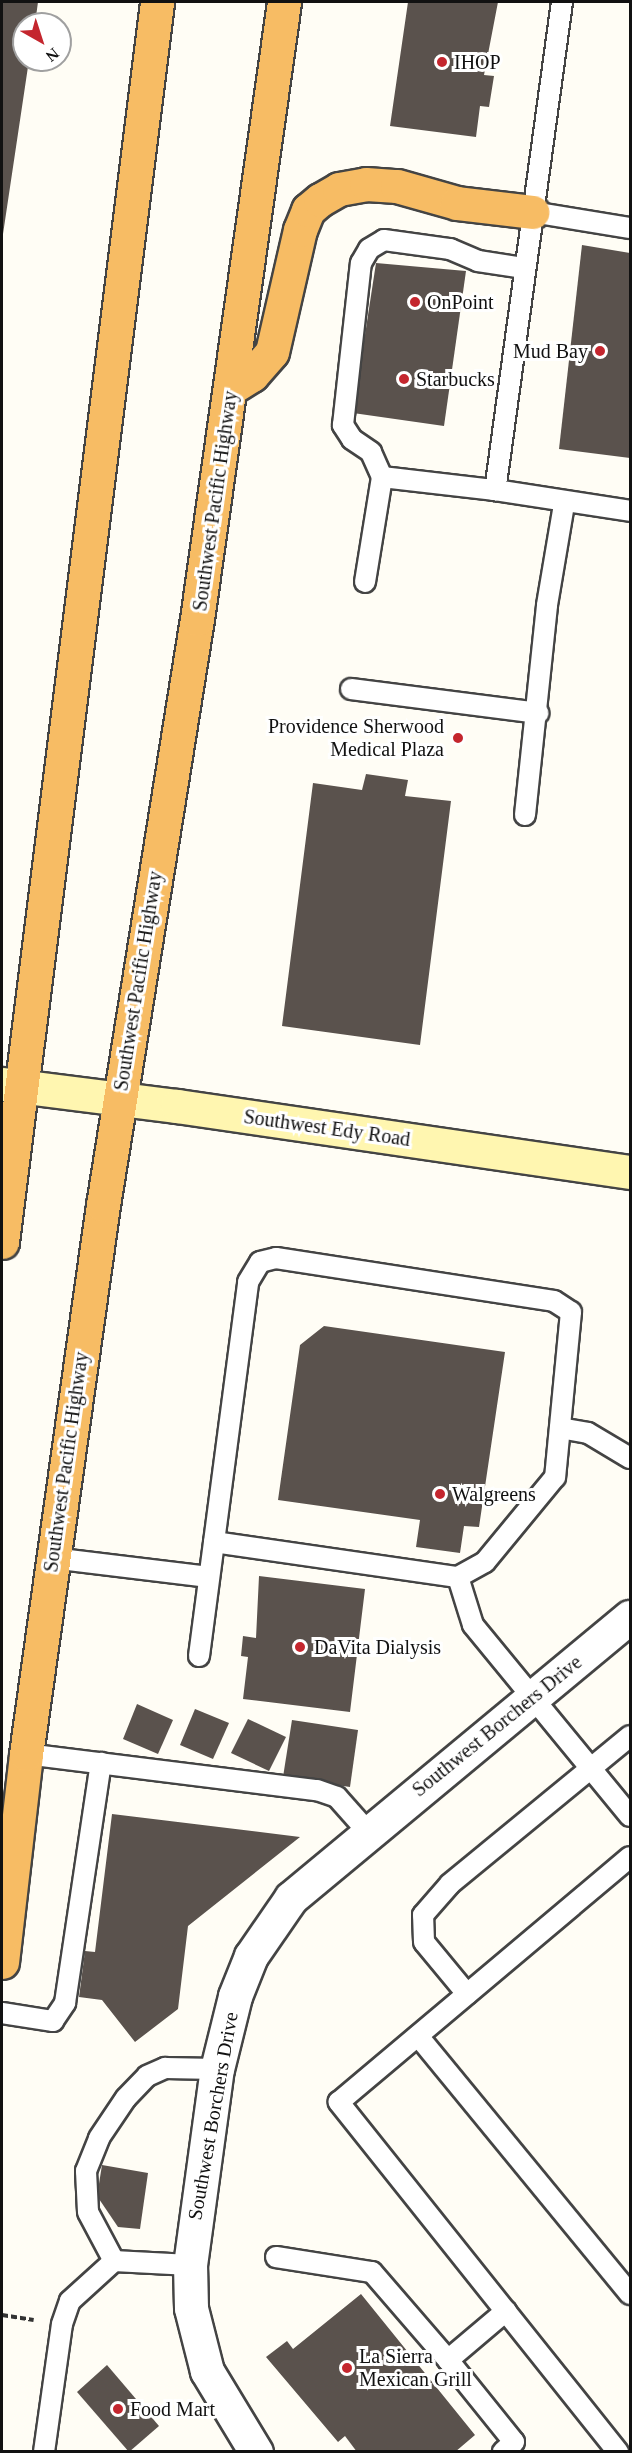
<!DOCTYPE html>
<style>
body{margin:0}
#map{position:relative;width:632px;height:2453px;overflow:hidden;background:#fffdf5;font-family:"Times New Roman",serif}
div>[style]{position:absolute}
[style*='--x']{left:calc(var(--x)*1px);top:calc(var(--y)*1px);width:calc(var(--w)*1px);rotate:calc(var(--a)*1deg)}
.building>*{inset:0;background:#5a524d}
.path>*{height:4px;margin-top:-2px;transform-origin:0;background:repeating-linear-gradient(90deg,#333 0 6px,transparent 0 9px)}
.roads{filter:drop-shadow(2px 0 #444) drop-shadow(-2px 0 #444) drop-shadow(0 2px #444) drop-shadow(0 -2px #444)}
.service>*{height:20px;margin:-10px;padding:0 10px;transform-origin:10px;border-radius:10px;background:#fff}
.tertiary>*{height:33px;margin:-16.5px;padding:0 16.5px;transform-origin:16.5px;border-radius:16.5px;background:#fff}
.secondary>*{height:33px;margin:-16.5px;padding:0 16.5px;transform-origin:16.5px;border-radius:16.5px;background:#fff6b0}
.trunk>*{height:33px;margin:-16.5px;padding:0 16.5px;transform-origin:16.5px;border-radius:16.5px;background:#f7bc64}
.dots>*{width:16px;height:16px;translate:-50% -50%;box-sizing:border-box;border:3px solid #fff;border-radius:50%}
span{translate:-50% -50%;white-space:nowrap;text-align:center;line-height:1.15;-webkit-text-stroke:6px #fff;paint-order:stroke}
.poi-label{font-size:20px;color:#111}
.left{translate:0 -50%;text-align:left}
.right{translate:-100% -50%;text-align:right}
.street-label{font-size:20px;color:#111}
.frame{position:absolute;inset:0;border:3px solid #111;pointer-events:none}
.north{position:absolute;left:12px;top:12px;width:60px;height:60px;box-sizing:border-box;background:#fff;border:2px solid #a0a0a0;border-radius:50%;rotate:141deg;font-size:16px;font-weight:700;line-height:24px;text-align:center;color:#111}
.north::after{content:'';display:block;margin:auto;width:21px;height:27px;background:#c4262e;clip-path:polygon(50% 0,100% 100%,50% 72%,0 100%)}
</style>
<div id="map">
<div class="building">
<div style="clip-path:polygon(2px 2px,38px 2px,35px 24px,24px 24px,24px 60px,29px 60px,3px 234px)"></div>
<div style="clip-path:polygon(408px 2px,498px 2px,484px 75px,494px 76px,489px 107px,480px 106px,476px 137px,390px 126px)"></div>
<div style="clip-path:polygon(582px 245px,630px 253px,630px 458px,559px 449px)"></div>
<div style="clip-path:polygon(376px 263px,466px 271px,444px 426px,353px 413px)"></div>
<div style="clip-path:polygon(366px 774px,408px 780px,405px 796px,451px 801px,420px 1045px,282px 1026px,313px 783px,362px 790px)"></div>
<div style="clip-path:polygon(324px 1326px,505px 1352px,479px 1527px,464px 1526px,460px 1553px,416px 1547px,420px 1520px,278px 1500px,300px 1345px)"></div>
<div style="clip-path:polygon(259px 1576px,365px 1589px,350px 1712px,243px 1699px,248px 1657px,241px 1656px,243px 1636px,256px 1638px)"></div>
<div style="clip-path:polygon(137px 1704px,173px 1720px,158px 1754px,123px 1739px)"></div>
<div style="clip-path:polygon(195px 1709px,229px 1723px,213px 1759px,180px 1745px)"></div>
<div style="clip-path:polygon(248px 1719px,286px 1737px,269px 1771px,231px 1753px)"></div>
<div style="clip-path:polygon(292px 1720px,358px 1730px,350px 1787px,283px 1777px)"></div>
<div style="clip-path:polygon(112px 1814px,300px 1837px,188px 1926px,178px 2009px,135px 2042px,102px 2000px,79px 1997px,85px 1951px,95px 1952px)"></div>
<div style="clip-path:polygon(102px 2165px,148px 2173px,140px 2229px,118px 2227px,97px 2196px)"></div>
<div style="clip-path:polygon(361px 2294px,475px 2435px,455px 2452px,357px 2452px,345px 2436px,338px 2442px,266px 2357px,287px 2341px,293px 2349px)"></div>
<div style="clip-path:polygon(107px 2365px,159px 2426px,129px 2452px,77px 2392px)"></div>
</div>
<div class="path">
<div style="--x:2;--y:2315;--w:32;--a:9"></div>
</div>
<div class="roads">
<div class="service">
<div style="--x:562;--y:2;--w:493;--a:97.8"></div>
<div style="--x:495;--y:490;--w:137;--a:8.8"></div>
<div style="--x:532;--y:212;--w:99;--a:9.3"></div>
<div style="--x:382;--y:477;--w:114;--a:6.6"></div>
<div style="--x:365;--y:582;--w:106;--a:-80.8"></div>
<div style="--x:382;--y:477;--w:27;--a:-114"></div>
<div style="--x:371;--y:452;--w:23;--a:-146"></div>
<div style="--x:352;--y:439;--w:17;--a:-123"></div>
<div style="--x:343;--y:425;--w:163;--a:-83.7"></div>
<div style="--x:361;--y:263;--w:16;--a:-60"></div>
<div style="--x:369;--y:249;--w:17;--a:-31"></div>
<div style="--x:384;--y:240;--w:67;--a:7.8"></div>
<div style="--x:450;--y:249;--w:30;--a:23"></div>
<div style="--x:478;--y:261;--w:47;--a:8.7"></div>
<div style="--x:351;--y:689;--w:189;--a:7.3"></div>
<div style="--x:525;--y:815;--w:211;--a:-84"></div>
<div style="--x:547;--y:605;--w:102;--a:-80.4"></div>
<div style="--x:560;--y:1428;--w:28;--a:10"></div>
<div style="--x:588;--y:1433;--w:49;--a:30.8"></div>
<div style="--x:214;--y:1542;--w:246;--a:8.2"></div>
<div style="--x:458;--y:1577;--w:50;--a:72.6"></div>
<div style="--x:473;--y:1625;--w:247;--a:50.6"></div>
<div style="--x:52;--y:1558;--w:158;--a:6.9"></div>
<div style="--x:199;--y:1656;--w:377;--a:-82.5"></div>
<div style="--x:248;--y:1282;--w:23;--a:-59"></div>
<div style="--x:260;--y:1262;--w:16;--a:-14"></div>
<div style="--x:276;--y:1258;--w:281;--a:8.8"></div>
<div style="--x:554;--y:1301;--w:20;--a:33"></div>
<div style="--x:571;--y:1312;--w:166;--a:95.5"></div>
<div style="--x:555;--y:1477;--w:110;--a:129.5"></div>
<div style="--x:485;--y:1562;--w:31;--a:151"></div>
<div style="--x:26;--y:1754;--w:293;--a:7.1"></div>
<div style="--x:317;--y:1790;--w:21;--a:19"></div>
<div style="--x:337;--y:1797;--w:47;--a:48.5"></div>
<div style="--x:467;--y:1994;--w:67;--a:-129.6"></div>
<div style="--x:424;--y:1942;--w:27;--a:-92"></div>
<div style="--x:423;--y:1915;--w:41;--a:-48.9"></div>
<div style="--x:450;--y:1884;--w:233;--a:-39.4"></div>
<div style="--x:2;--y:2013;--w:52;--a:8.9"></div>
<div style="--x:53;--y:2021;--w:22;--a:-56"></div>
<div style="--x:65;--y:2003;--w:243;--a:-81.5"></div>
<div style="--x:418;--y:2036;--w:334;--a:50.6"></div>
<div style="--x:276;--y:2257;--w:97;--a:8.9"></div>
<div style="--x:372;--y:2272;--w:116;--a:49.2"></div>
<div style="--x:448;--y:2360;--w:76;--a:-40.2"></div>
<div style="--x:114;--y:2261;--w:55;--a:-118"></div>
<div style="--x:88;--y:2212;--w:41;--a:-92.8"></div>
<div style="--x:86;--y:2171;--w:35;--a:-68"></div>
<div style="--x:99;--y:2138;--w:48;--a:-56"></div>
<div style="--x:126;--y:2098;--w:30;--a:-46"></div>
<div style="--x:147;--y:2076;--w:20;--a:-24"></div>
<div style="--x:165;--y:2068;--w:52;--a:1.1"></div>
<div style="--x:448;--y:2360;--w:105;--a:51.2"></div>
<div style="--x:514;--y:2442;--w:15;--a:138"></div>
<div style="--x:44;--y:2452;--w:129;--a:-82"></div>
<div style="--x:62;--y:2324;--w:24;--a:-71"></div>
<div style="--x:70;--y:2301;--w:59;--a:-42.3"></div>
<div style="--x:114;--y:2261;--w:76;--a:3"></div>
<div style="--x:618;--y:2452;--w:448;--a:-128.6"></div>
<div style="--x:339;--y:2102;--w:380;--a:-40.1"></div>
</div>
<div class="tertiary">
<div style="--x:256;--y:2452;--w:95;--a:-121.2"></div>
<div style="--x:207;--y:2371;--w:65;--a:-104.3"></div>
<div style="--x:191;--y:2308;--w:43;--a:-91.3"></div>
<div style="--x:190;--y:2265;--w:198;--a:-82.2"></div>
<div style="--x:217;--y:2069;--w:75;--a:-76.1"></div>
<div style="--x:235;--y:1996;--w:43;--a:-68.2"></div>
<div style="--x:251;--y:1956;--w:70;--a:-55.4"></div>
<div style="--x:291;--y:1898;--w:440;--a:-39.7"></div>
</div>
<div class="secondary">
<div style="--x:2;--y:1084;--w:176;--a:7.2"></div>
<div style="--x:177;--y:1106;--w:458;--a:8.3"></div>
</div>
<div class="trunk">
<div style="--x:231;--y:388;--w:25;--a:-32"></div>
<div style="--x:252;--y:375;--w:30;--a:-49"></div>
<div style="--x:272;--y:352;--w:125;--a:-77.1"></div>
<div style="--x:300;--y:230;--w:22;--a:-68"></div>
<div style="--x:308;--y:210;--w:16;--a:-40"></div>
<div style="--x:320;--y:200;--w:22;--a:-30"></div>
<div style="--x:339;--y:189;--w:27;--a:-10"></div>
<div style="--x:366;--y:184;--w:31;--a:4"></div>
<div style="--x:397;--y:186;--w:62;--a:15.8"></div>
<div style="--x:457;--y:203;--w:76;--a:6.8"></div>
<div style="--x:2;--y:1242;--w:1250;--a:-82.87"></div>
<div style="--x:2;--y:1962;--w:209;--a:-83.4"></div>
<div style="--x:26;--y:1754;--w:554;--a:-82.02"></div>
<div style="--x:103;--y:1205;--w:593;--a:-80.89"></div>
<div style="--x:197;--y:619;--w:623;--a:-81.97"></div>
</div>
</div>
<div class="dots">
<div style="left:442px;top:62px;background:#c4262e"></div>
<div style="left:415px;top:302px;background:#c4262e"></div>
<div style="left:600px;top:351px;background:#c4262e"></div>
<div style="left:404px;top:379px;background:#c4262e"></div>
<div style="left:458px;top:738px;background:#c4262e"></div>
<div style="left:440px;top:1494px;background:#c4262e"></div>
<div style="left:300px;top:1647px;background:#c4262e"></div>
<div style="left:347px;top:2368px;background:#c4262e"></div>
<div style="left:118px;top:2409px;background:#c4262e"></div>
</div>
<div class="poi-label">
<span class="left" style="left:454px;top:62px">IHOP</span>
<span class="left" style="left:427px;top:302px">OnPoint</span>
<span class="right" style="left:588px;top:351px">Mud Bay</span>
<span class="left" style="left:416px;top:379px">Starbucks</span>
<span class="right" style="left:444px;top:738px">Providence Sherwood<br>Medical Plaza</span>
<span class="left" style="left:452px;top:1494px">Walgreens</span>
<span class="left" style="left:314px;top:1647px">DaVita Dialysis</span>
<span class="left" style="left:359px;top:2368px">La Sierra<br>Mexican Grill</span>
<span class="left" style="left:130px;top:2409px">Food Mart</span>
</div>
<div class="street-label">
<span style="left:215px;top:501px;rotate:-82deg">Southwest Pacific Highway</span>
<span style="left:138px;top:981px;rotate:-81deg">Southwest Pacific Highway</span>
<span style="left:327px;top:1128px;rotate:8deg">Southwest Edy Road</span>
<span style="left:66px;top:1462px;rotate:-82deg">Southwest Pacific Highway</span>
<span style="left:497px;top:1726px;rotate:-39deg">Southwest Borchers Drive</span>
<span style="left:213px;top:2116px;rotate:-80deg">Southwest Borchers Drive</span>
</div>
<div class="frame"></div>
<div class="north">N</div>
</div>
